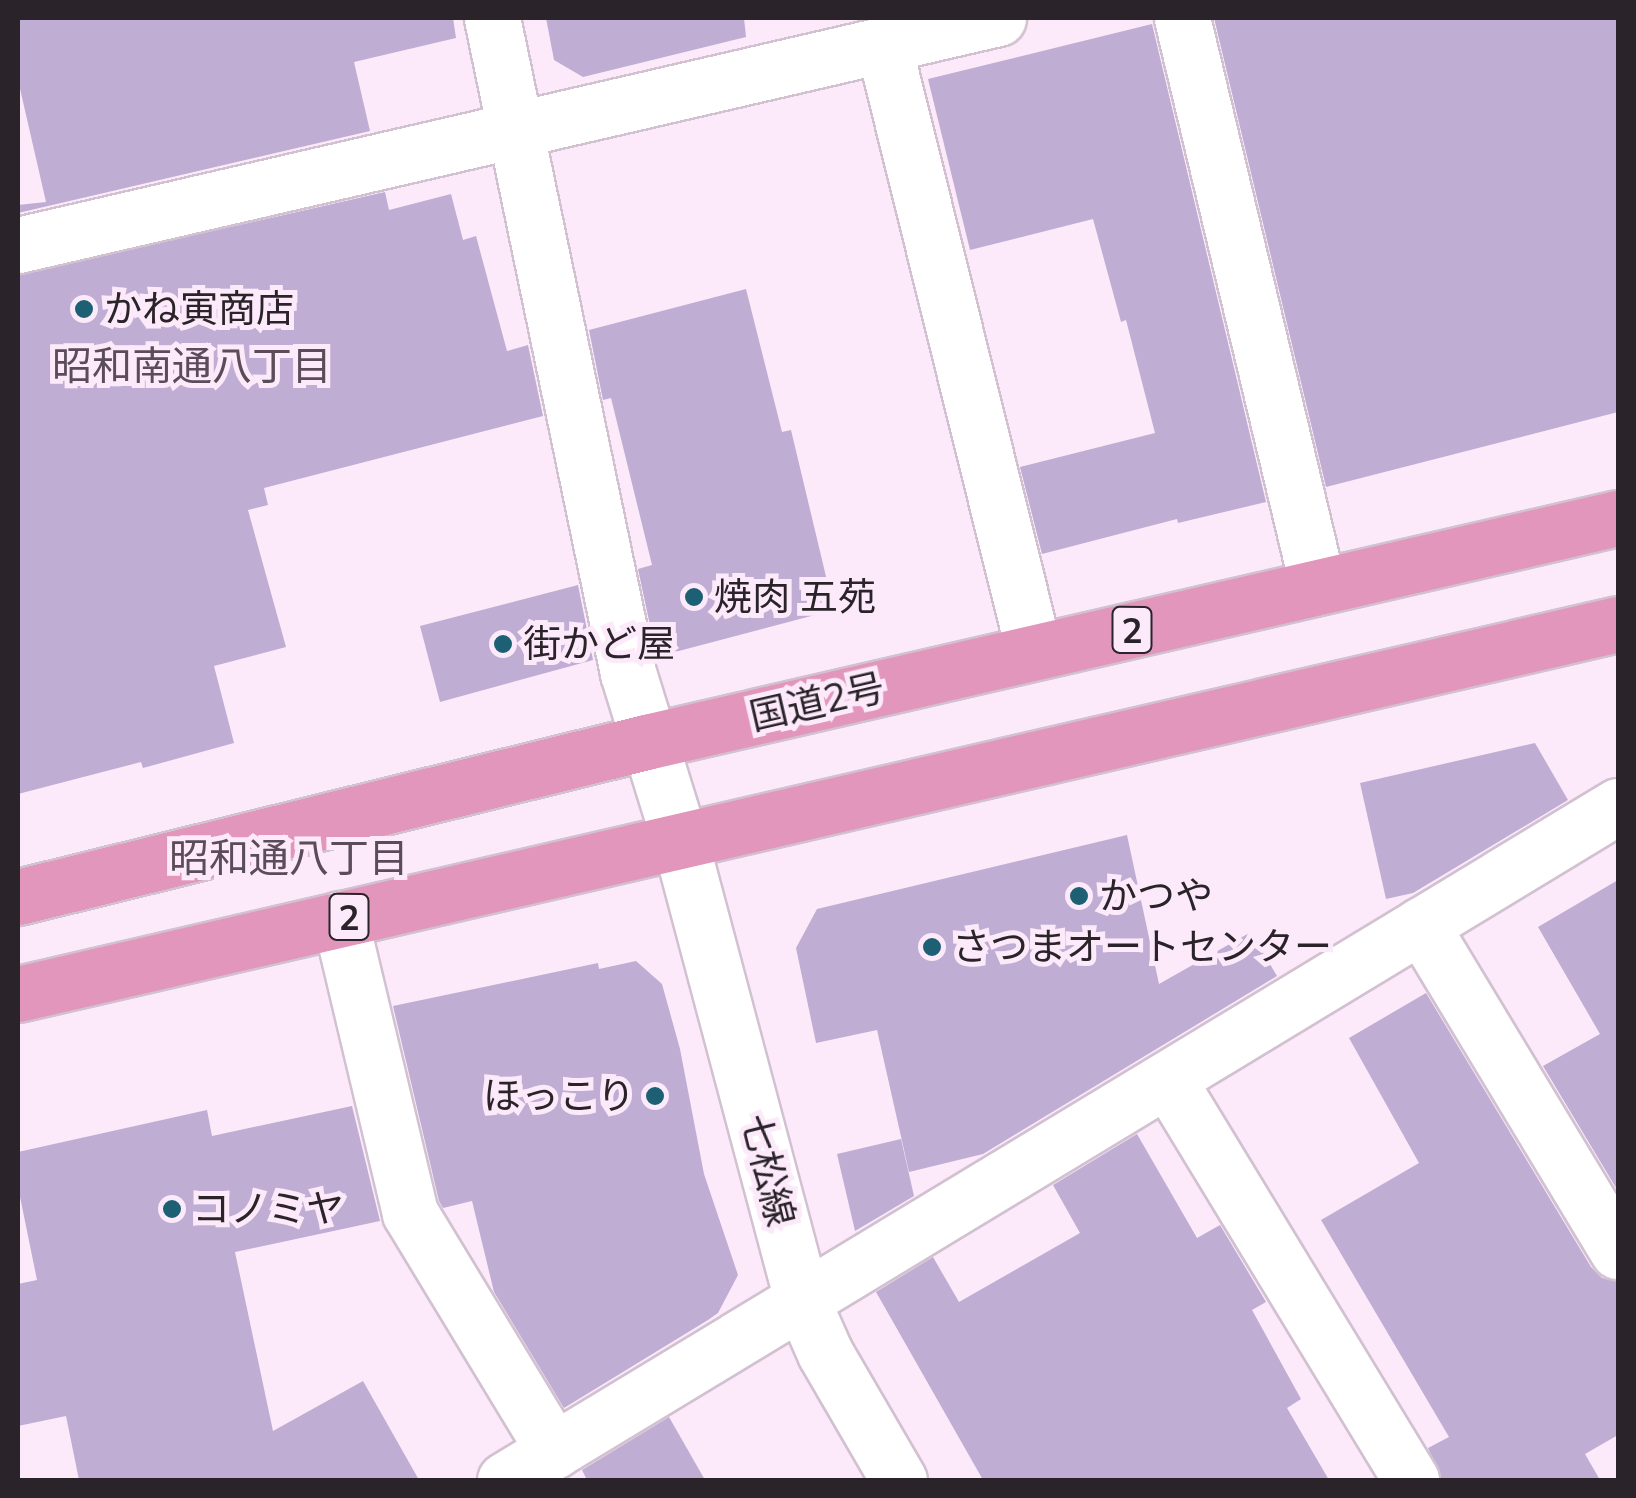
<!DOCTYPE html>
<meta charset="utf-8">
<style>
body{margin:0}
#map{position:relative;width:1636px;height:1498px;overflow:hidden;background:#fceafa;font-family:Mulish,"Noto Sans JP",sans-serif}
div>[style]{position:absolute}
[style*='--x']{left:calc(var(--x)*1px);top:calc(var(--y)*1px);width:calc(var(--w)*1px);rotate:calc(var(--a)*1deg)}
.building>*{inset:0;background:#bfadd3}
.roads{filter:drop-shadow(2px 0 #d2c1d1) drop-shadow(-2px 0 #d2c1d1) drop-shadow(0 2px #d2c1d1) drop-shadow(0 -2px #d2c1d1)}
.minor>*{height:55px;margin:-27.5px;padding:0 27.5px;transform-origin:27.5px;border-radius:27.5px;background:#fff}
.tertiary>*{height:55px;margin:-27.5px;padding:0 27.5px;transform-origin:27.5px;border-radius:27.5px;background:#fff}
.trunk>*{height:55px;margin:-27.5px;padding:0 27.5px;transform-origin:27.5px;border-radius:27.5px;background:#e296bc}
.dots>*{width:28px;height:28px;translate:-50% -50%;box-sizing:border-box;border:5px solid #fceafa;border-radius:50%}
span{translate:-50% -50%;white-space:nowrap;text-align:center;line-height:1.15;-webkit-text-stroke:10px #fceafa;paint-order:stroke}
.shield-label span{padding:2px 8px;background:#fceafa;border:2px solid;border-radius:8px;-webkit-text-stroke-width:0}
.shield-label{font-size:35px;color:#2a242a;font-weight:700}
.poi-label{font-size:38px;color:#2a242a}
.left{translate:0 -50%;text-align:left}
.right{translate:-100% -50%;text-align:right}
.street-label{font-size:38px;color:#2a242a}
.neighbourhood-label{font-size:40px;color:#5a4c59}
.frame{position:absolute;inset:0;border:20px solid #2a242a;pointer-events:none}
</style>
<div id="map">
<div class="building">
<div style="clip-path:polygon(18px 18px,453px 18px,456px 38px,354px 62px,370px 131px,18px 213px,18px 205px,46px 202px,18px 80px)"></div>
<div style="clip-path:polygon(546px 18px,744px 18px,746px 37px,583px 77px,554px 60px)"></div>
<div style="clip-path:polygon(1214px 18px,1618px 18px,1618px 412px,1326px 487px)"></div>
<div style="clip-path:polygon(1152px 24px,1266px 502px,1178px 523px,1177px 519px,1042px 554px,1020px 467px,1155px 433px,1126px 320px,1121px 322px,1093px 219px,970px 250px,928px 79px)"></div>
<div style="clip-path:polygon(385px 192px,389px 210px,451px 194px,463px 240px,476px 236px,507px 351px,528px 345px,543px 416px,264px 488px,268px 505px,248px 510px,286px 647px,214px 666px,234px 743px,143px 768px,141px 762px,18px 794px,18px 275px)"></div>
<div style="clip-path:polygon(746px 289px,782px 432px,791px 430px,834px 610px,675px 652px,671px 639px,654px 644px,638px 569px,652px 565px,611px 398px,603px 400px,589px 330px)"></div>
<div style="clip-path:polygon(578px 585px,593px 660px,440px 702px,420px 626px)"></div>
<div style="clip-path:polygon(1535px 743px,1568px 800px,1413px 893px,1386px 899px,1360px 783px)"></div>
<div style="clip-path:polygon(1127px 835px,1159px 984px,1251px 932px,1277px 976px,983px 1154px,909px 1172px,877px 1030px,816px 1043px,796px 948px,817px 909px)"></div>
<div style="clip-path:polygon(1618px 880px,1618px 1191px,1543px 1066px,1600px 1034px,1538px 927px)"></div>
<div style="clip-path:polygon(636px 961px,662px 984px,680px 1049px,704px 1174px,738px 1275px,718px 1313px,708px 1320px,564px 1408px,494px 1292px,472px 1201px,443px 1208px,439px 1201px,393px 1006px,598px 963px,599px 969px)"></div>
<div style="clip-path:polygon(1426px 993px,1591px 1267px,1602px 1278px,1618px 1282px,1618px 1435px,1585px 1454px,1600px 1480px,1442px 1480px,1428px 1448px,1449px 1437px,1321px 1220px,1419px 1163px,1349px 1038px)"></div>
<div style="clip-path:polygon(352px 1106px,380px 1221px,235px 1252px,273px 1431px,363px 1381px,419px 1480px,79px 1480px,66px 1416px,18px 1426px,18px 1284px,37px 1280px,18px 1187px,18px 1152px,207px 1110px,212px 1136px)"></div>
<div style="clip-path:polygon(1137px 1134px,1197px 1238px,1220px 1225px,1266px 1302px,1252px 1310px,1301px 1399px,1287px 1408px,1329px 1480px,983px 1480px,876px 1292px,933px 1257px,959px 1302px,1080px 1233px,1053px 1185px)"></div>
<div style="clip-path:polygon(901px 1139px,914px 1196px,855px 1231px,837px 1154px)"></div>
<div style="clip-path:polygon(669px 1417px,705px 1480px,587px 1480px,582px 1470px)"></div>
</div>
<div class="roads">
<div class="minor">
<div style="--x:492;--y:18;--w:669;--a:78.27"></div>
<div style="--x:628;--y:673;--w:176;--a:72.8"></div>
<div style="--x:1182;--y:18;--w:585;--a:76.56"></div>
<div style="--x:883;--y:43;--w:627;--a:76.07"></div>
<div style="--x:18;--y:245;--w:1006;--a:-13.04"></div>
<div style="--x:340;--y:919;--w:302;--a:76.6"></div>
<div style="--x:410;--y:1213;--w:278;--a:58.8"></div>
<div style="--x:1421;--y:925;--w:381;--a:58.9"></div>
<div style="--x:1168;--y:1080;--w:468;--a:58.7"></div>
<div style="--x:505;--y:1480;--w:1301;--a:-31.2"></div>
</div>
<div class="tertiary">
<div style="--x:680;--y:841;--w:476;--a:75.1"></div>
<div style="--x:802;--y:1301;--w:57;--a:66.1"></div>
<div style="--x:825;--y:1353;--w:147;--a:59.8"></div>
</div>
<div class="trunk">
<div style="--x:18;--y:897;--w:647;--a:-13.86"></div>
<div style="--x:646;--y:742;--w:997;--a:-12.98"></div>
<div style="--x:18;--y:994;--w:1642;--a:-13.02"></div>
</div>
</div>
<div class="dots">
<div style="left:84px;top:309px;background:#1d5f73"></div>
<div style="left:694px;top:597px;background:#1d5f73"></div>
<div style="left:503px;top:644px;background:#1d5f73"></div>
<div style="left:1079px;top:896px;background:#1d5f73"></div>
<div style="left:932px;top:947px;background:#1d5f73"></div>
<div style="left:655px;top:1096px;background:#1d5f73"></div>
<div style="left:172px;top:1209px;background:#1d5f73"></div>
</div>
<div class="shield-label">
<span style="left:1132px;top:630px">2</span>
<span style="left:349px;top:917px">2</span>
</div>
<div class="poi-label">
<span class="left" style="left:104px;top:309px">かね寅商店</span>
<span class="left" style="left:714px;top:597px">焼肉 五苑</span>
<span class="left" style="left:523px;top:644px">街かど屋</span>
<span class="left" style="left:1099px;top:896px">かつや</span>
<span class="left" style="left:952px;top:947px">さつまオートセンター</span>
<span class="right" style="left:635px;top:1096px">ほっこり</span>
<span class="left" style="left:192px;top:1209px">コノミヤ</span>
</div>
<div class="street-label">
<span style="left:817px;top:702px;rotate:-13deg">国道2号</span>
<span style="left:768px;top:1170px;rotate:76deg">七松線</span>
</div>
<div class="neighbourhood-label">
<span style="left:192px;top:365px">昭和南通八丁目</span>
<span style="left:289px;top:857px">昭和通八丁目</span>
</div>
<div class="frame"></div>
</div>
